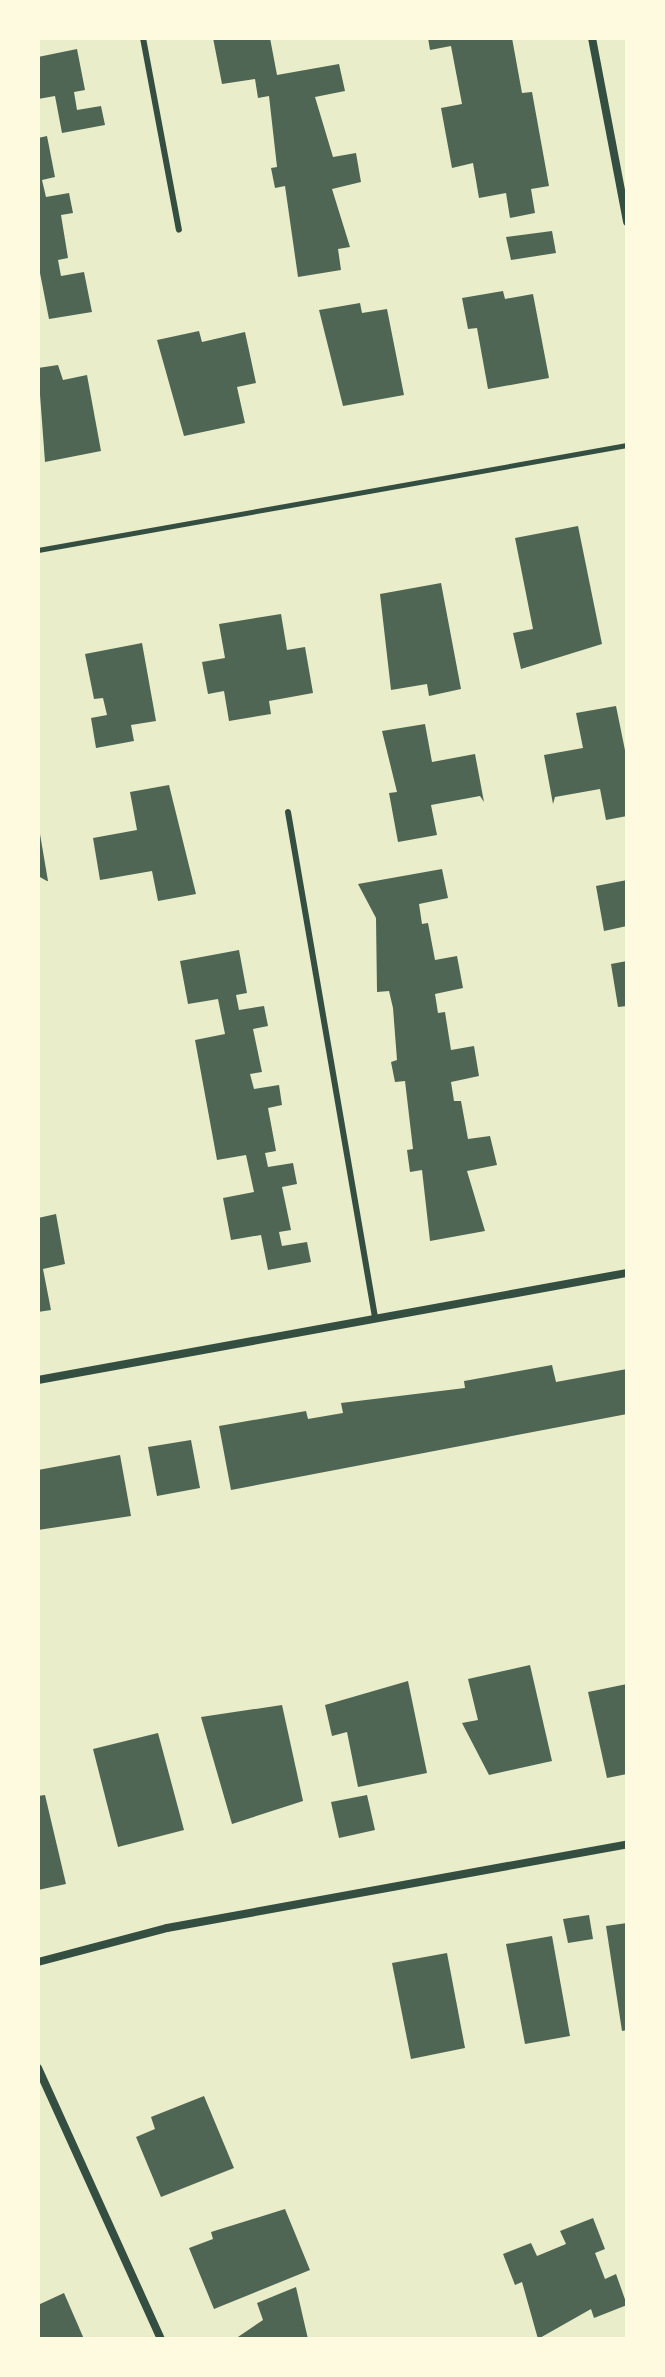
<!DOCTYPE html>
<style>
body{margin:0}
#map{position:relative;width:665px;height:2377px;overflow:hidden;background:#e9edc9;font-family:Cabin,sans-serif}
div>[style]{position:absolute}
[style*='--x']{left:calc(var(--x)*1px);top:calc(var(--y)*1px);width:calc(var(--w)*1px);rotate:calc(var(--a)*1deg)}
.building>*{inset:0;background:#4f6655}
.path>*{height:5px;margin:-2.5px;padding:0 2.5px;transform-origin:2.5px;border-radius:2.5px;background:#344e41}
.service>*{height:6px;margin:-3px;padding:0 3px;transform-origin:3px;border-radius:3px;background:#344e41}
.minor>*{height:8px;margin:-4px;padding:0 4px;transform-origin:4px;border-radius:4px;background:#344e41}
span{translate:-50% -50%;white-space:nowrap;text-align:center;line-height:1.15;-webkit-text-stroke:6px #fefae0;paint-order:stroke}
.frame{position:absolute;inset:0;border:40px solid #fefae0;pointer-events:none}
</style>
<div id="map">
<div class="building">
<div style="clip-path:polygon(213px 38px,270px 38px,277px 75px,339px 64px,345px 91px,315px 97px,333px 157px,356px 153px,361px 182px,332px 189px,350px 247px,338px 249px,341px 270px,298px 277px,285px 186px,275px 188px,271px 168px,277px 167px,269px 96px,258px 98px,255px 79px,222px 84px)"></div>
<div style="clip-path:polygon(428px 38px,512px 38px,522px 93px,532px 92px,549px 186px,531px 189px,535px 213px,510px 218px,506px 193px,479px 198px,473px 163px,452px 168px,441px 108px,462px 104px,451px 46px,430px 50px)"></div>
<div style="clip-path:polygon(77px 49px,85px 90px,74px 92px,77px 110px,101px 106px,105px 125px,62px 133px,55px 96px,38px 99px,38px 57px)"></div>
<div style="clip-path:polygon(47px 136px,55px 177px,42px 180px,46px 197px,69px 193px,73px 213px,61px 215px,68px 258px,58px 260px,61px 276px,84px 272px,92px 312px,49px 319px,38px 263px,38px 138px)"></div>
<div style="clip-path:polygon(552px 231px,556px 253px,511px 260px,506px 237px)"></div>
<div style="clip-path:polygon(503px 291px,505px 299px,533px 294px,549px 378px,488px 389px,477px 328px,468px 329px,462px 298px)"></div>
<div style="clip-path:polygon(360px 303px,362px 313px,387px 309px,404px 395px,343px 406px,319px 310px)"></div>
<div style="clip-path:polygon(199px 331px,202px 342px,245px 332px,256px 383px,237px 387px,245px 423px,184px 436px,157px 340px)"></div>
<div style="clip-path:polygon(58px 365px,63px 380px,87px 375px,101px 451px,45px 462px,38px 368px)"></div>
<div style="clip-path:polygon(578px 526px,602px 644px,521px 669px,513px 633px,533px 629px,515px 538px)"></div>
<div style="clip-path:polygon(441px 583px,461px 689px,429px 696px,427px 684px,391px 690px,380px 594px)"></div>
<div style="clip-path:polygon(281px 614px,287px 650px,305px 647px,313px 693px,269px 701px,271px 714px,229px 721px,224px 691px,208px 694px,202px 662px,225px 658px,219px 624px)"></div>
<div style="clip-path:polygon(142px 643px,156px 721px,131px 725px,134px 741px,96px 748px,91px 718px,107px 715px,103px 698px,94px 699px,85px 654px)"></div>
<div style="clip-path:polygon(616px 706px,627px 760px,627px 816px,606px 820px,600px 789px,555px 797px,553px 804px,544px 755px,583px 748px,576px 713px)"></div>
<div style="clip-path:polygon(425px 724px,432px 762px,475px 754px,484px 802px,480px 796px,431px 805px,437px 835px,398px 842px,389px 793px,397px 792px,382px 731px)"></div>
<div style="clip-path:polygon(169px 785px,196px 894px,158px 901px,152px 871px,100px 880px,93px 838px,137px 830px,130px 792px)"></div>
<div style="clip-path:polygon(40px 834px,48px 881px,47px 881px,38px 876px)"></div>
<div style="clip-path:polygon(442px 869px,448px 898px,419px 904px,422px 924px,428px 923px,435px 960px,457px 956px,463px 988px,435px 994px,438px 1013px,445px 1012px,451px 1050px,474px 1046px,479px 1076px,451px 1082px,454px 1101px,461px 1101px,468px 1139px,490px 1136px,497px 1165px,467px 1171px,485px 1231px,430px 1241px,422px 1170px,410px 1172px,407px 1150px,413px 1149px,405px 1081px,395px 1082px,391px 1062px,397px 1060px,393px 1008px,389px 991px,377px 992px,376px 918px,358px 884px)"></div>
<div style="clip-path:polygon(627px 880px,627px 926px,604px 931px,596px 886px)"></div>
<div style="clip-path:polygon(239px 950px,247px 993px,236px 995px,239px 1010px,264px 1006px,268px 1026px,253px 1029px,262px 1072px,250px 1074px,254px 1089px,279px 1085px,282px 1105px,268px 1108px,276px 1151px,265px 1153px,268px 1167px,293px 1163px,297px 1184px,282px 1187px,291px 1230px,279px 1232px,282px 1246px,307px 1242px,311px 1262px,268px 1270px,261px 1235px,231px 1240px,223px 1198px,254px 1192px,246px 1155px,217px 1160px,195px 1040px,225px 1034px,218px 999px,188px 1004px,180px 961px)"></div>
<div style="clip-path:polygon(627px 961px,627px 1006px,618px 1007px,611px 964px)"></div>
<div style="clip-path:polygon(56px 1214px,65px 1264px,43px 1269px,51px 1310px,38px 1312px,38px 1218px)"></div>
<div style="clip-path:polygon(552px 1365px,556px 1382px,627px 1369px,627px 1414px,231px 1490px,219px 1426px,306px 1411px,308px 1419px,343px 1413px,341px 1403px,465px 1388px,464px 1381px)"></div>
<div style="clip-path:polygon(191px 1440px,200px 1488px,157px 1496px,148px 1447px)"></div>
<div style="clip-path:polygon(120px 1455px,131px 1516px,38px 1530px,38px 1470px)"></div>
<div style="clip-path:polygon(530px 1665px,552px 1761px,489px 1775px,462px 1723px,478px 1720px,468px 1679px)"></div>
<div style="clip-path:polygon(408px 1681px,427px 1773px,358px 1787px,347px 1732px,332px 1736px,325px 1705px)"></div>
<div style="clip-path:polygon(627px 1684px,627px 1774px,607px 1778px,588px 1692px)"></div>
<div style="clip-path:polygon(282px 1705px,303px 1801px,232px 1824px,201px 1717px)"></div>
<div style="clip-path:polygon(158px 1733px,184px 1830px,118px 1847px,93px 1749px)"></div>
<div style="clip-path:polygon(45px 1795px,66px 1884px,38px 1890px,38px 1796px)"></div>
<div style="clip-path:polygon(367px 1795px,375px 1830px,339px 1838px,331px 1802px)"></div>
<div style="clip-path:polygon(589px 1915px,593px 1939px,568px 1943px,563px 1919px)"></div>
<div style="clip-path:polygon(627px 1923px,627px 2030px,622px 2031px,606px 1926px)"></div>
<div style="clip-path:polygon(552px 1936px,570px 2036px,525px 2044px,506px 1944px)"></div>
<div style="clip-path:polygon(447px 1953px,465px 2048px,411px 2059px,392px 1963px)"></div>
<div style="clip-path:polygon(204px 2096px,234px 2168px,161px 2197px,136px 2137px,155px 2129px,151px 2117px)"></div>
<div style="clip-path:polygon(285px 2209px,310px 2270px,214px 2309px,189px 2248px,213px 2239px,211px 2232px)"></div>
<div style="clip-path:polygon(593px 2218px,605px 2249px,595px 2253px,605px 2279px,616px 2274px,627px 2305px,594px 2318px,591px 2309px,538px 2339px,522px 2282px,515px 2285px,503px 2254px,531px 2243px,537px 2256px,554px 2249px,566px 2244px,560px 2231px)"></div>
<div style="clip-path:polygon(296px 2287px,308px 2339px,235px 2339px,263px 2320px,257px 2303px)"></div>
<div style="clip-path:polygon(64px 2293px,84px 2339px,38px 2339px,38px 2305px)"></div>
</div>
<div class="path">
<div style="--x:38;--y:550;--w:598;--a:-10.11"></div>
</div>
<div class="service">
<div style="--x:143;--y:38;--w:195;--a:79.4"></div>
<div style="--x:288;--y:812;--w:512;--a:80.23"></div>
</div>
<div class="minor">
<div style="--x:592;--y:38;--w:187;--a:79.2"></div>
<div style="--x:38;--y:1380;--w:599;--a:-10.3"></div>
<div style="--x:38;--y:1962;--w:133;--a:-14.8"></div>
<div style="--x:167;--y:1928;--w:468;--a:-10.3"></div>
<div style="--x:38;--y:2068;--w:298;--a:65.6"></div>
</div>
<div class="frame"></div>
</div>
